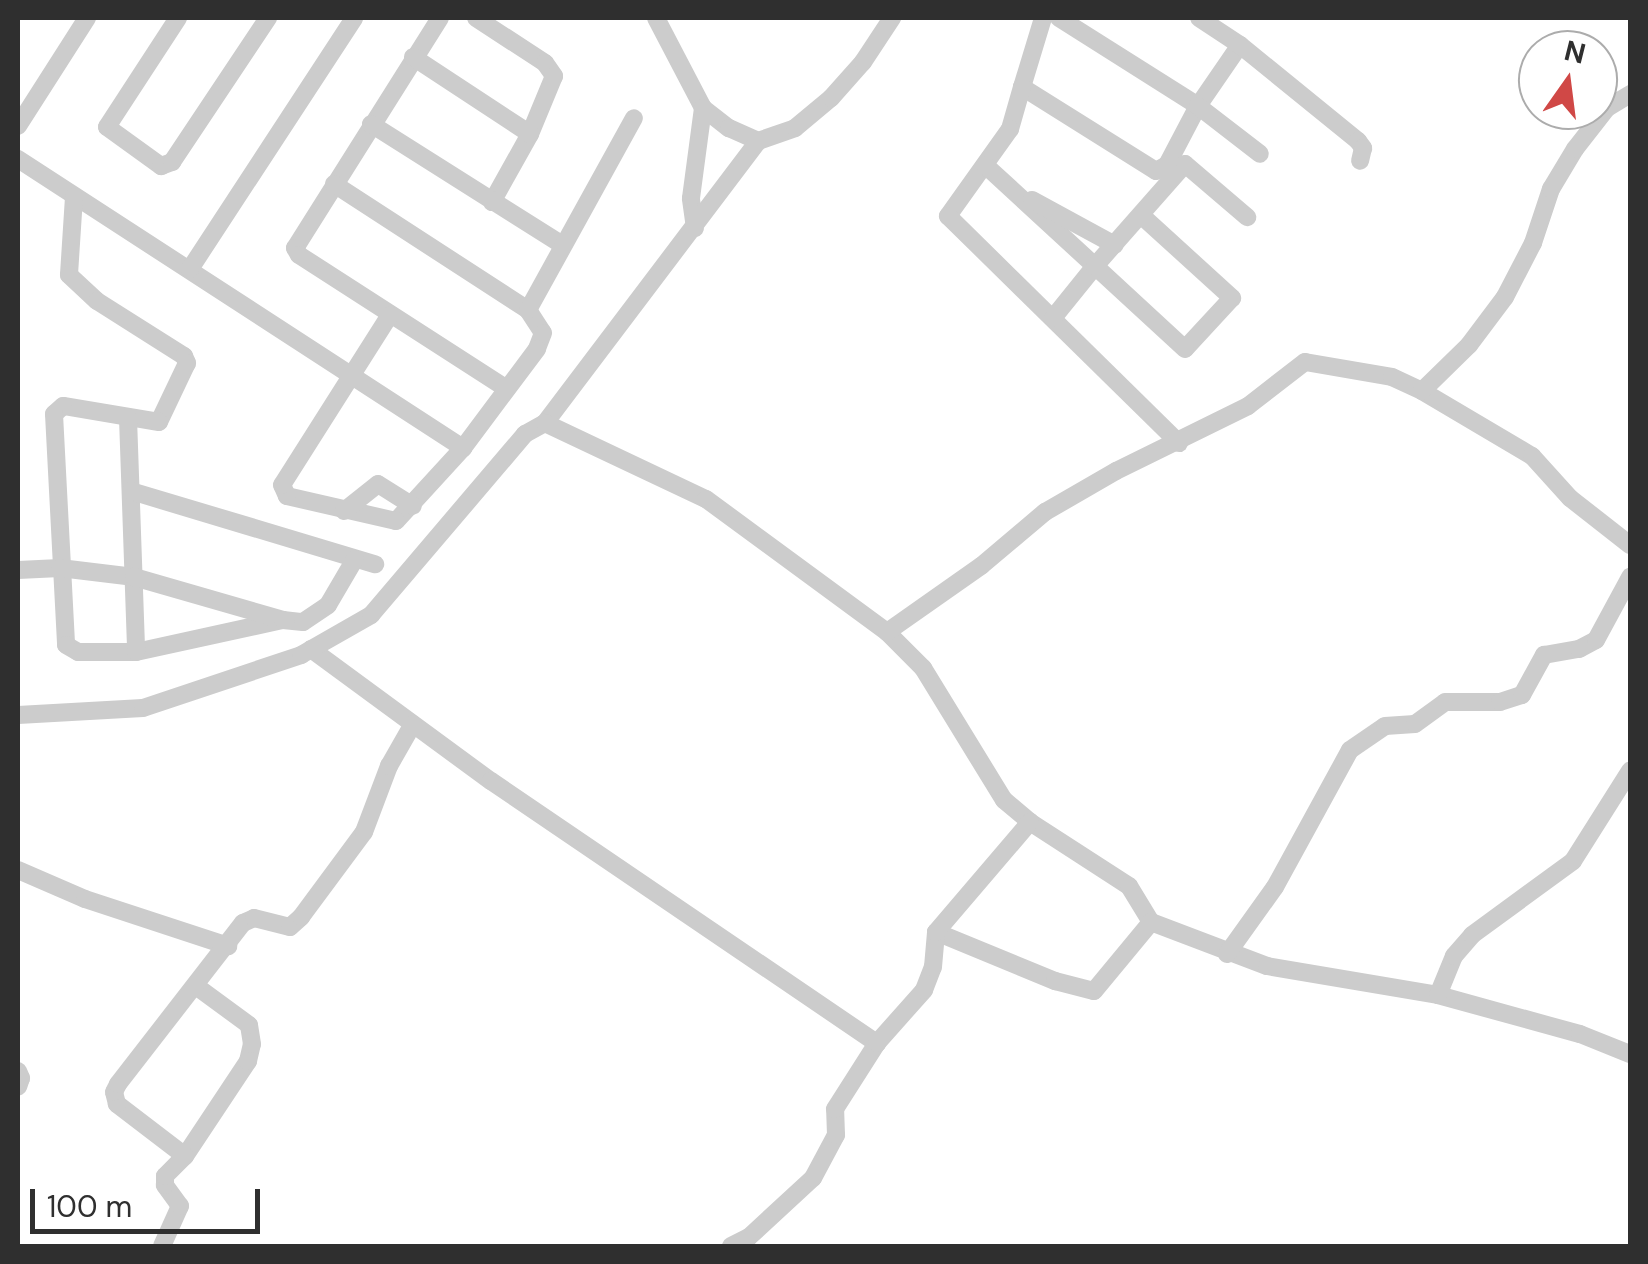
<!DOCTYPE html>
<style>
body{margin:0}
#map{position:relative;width:1648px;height:1264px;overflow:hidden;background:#fff;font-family:"DM Sans",sans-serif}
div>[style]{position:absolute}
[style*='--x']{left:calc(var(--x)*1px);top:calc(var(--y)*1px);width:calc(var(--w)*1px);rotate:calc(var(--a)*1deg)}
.minor>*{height:18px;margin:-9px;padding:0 9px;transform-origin:9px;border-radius:9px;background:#ccc}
span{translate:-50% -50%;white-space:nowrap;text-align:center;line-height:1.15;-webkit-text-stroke:10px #fff;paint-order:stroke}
.frame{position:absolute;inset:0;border:20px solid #2f2f2f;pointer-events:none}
.north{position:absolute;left:1518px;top:30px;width:100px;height:100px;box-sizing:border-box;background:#fff;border:2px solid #acacac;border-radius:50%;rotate:14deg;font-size:28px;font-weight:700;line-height:40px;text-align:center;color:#2f2f2f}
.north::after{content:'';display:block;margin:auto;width:35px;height:45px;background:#d04846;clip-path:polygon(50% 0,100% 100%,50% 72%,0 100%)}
.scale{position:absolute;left:30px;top:1189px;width:230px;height:45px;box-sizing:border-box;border:5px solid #2f2f2f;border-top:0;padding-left:12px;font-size:30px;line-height:35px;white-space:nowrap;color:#2f2f2f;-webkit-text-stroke:8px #fff;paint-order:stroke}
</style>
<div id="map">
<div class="minor">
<div style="--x:178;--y:18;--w:130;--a:123.1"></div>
<div style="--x:107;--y:127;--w:67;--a:35.8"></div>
<div style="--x:161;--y:166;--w:12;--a:-20"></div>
<div style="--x:172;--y:162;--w:173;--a:-56.3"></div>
<div style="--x:440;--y:18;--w:272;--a:122.2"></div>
<div style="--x:295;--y:248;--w:8;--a:60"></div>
<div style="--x:299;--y:255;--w:247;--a:32.8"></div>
<div style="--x:476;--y:18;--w:82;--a:33.1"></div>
<div style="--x:545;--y:63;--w:16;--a:55"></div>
<div style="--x:554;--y:76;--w:63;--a:112.5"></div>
<div style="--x:530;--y:134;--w:78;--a:119.2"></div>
<div style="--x:656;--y:18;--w:102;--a:62.4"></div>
<div style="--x:703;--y:108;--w:33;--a:38"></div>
<div style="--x:729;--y:128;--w:32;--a:24"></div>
<div style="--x:758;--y:141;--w:39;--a:-19"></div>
<div style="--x:795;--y:128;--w:47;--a:-39.8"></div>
<div style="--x:831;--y:98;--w:48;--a:-48.4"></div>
<div style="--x:863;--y:62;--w:53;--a:-56.6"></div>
<div style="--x:1043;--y:18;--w:72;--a:106.9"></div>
<div style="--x:1022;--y:87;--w:158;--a:32.1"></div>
<div style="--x:1156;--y:171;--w:13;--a:-29"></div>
<div style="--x:1167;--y:165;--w:67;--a:-62.3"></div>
<div style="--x:1198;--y:106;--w:74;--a:-55.5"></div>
<div style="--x:1240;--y:45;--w:49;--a:-146.6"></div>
<div style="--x:1059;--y:18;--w:165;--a:32.3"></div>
<div style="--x:1198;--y:106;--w:78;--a:37.7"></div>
<div style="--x:1240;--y:45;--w:152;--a:39.1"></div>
<div style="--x:1358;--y:141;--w:9;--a:54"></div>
<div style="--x:1363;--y:148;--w:13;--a:103"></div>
<div style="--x:413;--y:57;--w:140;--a:33.3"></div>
<div style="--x:1022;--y:87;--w:44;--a:105.9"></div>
<div style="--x:1010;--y:129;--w:107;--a:125.5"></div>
<div style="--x:948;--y:216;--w:324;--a:44.5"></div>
<div style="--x:371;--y:124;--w:225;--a:32.3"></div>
<div style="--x:18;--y:126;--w:128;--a:-57.4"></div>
<div style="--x:18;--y:159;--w:531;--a:33"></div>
<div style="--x:985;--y:165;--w:149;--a:42.6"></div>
<div style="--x:1095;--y:266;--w:67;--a:128.9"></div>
<div style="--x:334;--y:184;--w:231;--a:33"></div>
<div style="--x:528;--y:310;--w:27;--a:57"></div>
<div style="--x:543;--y:333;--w:17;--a:111"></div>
<div style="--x:537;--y:349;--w:124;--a:126.8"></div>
<div style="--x:463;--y:448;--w:99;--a:132.5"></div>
<div style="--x:396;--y:521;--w:112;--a:-167.1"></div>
<div style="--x:287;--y:496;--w:12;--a:-114"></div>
<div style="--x:282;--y:485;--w:201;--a:-57.6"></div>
<div style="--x:74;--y:197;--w:78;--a:93.7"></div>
<div style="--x:69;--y:275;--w:38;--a:43"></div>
<div style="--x:97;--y:301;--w:103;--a:32.3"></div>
<div style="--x:184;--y:356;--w:8;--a:67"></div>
<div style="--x:187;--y:363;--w:65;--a:115.4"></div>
<div style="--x:159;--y:422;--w:97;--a:-170.5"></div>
<div style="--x:63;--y:406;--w:12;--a:138"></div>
<div style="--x:54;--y:414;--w:231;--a:87"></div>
<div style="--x:66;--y:645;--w:14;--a:30"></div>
<div style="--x:78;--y:652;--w:58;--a:0"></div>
<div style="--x:136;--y:652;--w:150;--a:-12.3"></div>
<div style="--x:1032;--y:200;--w:94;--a:28.5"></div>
<div style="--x:1142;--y:216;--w:122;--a:42.3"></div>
<div style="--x:1232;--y:298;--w:69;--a:132.7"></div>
<div style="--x:1185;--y:349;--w:122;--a:-137.3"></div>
<div style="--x:1095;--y:266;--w:136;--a:-48.6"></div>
<div style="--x:1185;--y:164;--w:82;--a:40.5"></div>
<div style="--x:695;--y:228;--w:30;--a:-98"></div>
<div style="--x:691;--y:198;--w:91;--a:-82.4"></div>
<div style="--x:190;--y:269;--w:300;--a:-56.8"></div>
<div style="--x:528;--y:310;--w:219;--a:-61.1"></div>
<div style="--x:1422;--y:391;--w:128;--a:30.6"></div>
<div style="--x:1532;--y:456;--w:57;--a:47.9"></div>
<div style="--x:1570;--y:498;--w:76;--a:38.1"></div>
<div style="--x:128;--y:418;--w:234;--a:88"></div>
<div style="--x:545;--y:423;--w:353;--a:-52.9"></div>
<div style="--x:131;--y:491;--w:255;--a:16.7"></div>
<div style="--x:344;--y:511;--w:43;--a:-38.5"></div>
<div style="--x:378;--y:484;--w:41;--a:32.2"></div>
<div style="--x:18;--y:570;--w:42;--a:-2.7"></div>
<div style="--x:60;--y:568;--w:75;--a:6.9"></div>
<div style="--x:134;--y:577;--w:155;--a:16.1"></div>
<div style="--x:283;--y:620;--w:20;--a:6"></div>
<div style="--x:303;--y:622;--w:30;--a:-34"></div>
<div style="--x:328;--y:605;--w:53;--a:-59.6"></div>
<div style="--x:887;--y:632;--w:51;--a:45"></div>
<div style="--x:923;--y:668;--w:155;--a:58.5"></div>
<div style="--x:1004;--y:800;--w:34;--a:40"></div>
<div style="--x:1030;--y:822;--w:118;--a:32.9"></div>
<div style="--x:1129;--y:886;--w:42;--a:58.6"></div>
<div style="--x:1151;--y:922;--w:124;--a:20.8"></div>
<div style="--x:1267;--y:966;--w:173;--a:9.6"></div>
<div style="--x:1438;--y:995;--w:147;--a:15.4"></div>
<div style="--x:1580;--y:1034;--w:54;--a:21.8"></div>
<div style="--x:311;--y:649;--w:223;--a:36.3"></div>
<div style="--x:491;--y:781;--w:467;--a:34.2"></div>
<div style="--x:18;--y:715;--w:125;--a:-3.2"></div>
<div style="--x:143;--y:708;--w:167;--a:-18.5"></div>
<div style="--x:301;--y:655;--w:81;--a:-29.7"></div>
<div style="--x:371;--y:615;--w:238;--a:-49.6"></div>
<div style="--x:525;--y:434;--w:23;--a:-29"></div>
<div style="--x:545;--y:423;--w:178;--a:25.3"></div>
<div style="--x:706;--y:499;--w:225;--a:36.3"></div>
<div style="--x:887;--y:632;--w:115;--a:-35.1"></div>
<div style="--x:981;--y:566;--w:84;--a:-40.2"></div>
<div style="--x:1045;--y:512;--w:82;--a:-30"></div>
<div style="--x:1116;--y:471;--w:147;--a:-26.2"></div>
<div style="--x:1248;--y:406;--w:72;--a:-37.7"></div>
<div style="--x:1305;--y:362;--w:88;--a:9.8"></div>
<div style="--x:1392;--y:377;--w:33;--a:25"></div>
<div style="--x:1422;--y:391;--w:66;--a:-44.4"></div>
<div style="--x:1469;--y:345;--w:60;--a:-53.1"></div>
<div style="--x:1505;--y:297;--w:61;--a:-62.6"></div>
<div style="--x:1533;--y:243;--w:57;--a:-71.6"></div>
<div style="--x:1551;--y:189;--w:47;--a:-59"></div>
<div style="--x:1575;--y:149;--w:52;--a:-52"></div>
<div style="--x:1607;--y:108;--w:27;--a:-31"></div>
<div style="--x:18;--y:870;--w:73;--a:23.4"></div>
<div style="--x:85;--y:899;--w:151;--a:18.2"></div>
<div style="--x:936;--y:932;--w:129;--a:22.4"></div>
<div style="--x:1055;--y:981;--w:40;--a:14.4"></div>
<div style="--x:1094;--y:991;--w:89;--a:-50.4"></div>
<div style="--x:1227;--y:954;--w:82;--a:-54.4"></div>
<div style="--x:1275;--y:887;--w:156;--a:-61.3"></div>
<div style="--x:1350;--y:750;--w:42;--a:-34.4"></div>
<div style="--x:1385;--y:726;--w:30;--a:-4"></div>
<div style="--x:1415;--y:724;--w:37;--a:-36"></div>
<div style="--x:1445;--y:702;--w:55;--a:0"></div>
<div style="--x:1500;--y:702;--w:23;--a:-18"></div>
<div style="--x:1522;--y:695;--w:46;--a:-61.2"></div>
<div style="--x:1544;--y:655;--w:36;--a:-10"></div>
<div style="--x:1579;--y:649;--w:19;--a:-28"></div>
<div style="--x:1596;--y:640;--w:72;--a:-61.6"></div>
<div style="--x:1438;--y:995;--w:42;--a:-67.7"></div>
<div style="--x:1454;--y:956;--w:28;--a:-49"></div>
<div style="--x:1472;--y:935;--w:125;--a:-36.2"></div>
<div style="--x:1573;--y:861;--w:107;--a:-57.7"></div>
<div style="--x:18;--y:1071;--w:8;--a:67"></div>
<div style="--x:21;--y:1078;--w:9;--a:108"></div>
<div style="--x:185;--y:1156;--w:114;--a:-56.4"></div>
<div style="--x:248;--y:1061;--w:17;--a:-77"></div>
<div style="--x:252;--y:1044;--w:19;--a:-99"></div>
<div style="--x:249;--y:1025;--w:66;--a:-143.7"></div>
<div style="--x:162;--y:1246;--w:44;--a:-65.8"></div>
<div style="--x:180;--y:1206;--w:26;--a:-126"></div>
<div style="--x:165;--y:1185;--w:9;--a:-90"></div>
<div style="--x:165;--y:1176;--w:28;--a:-45"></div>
<div style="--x:185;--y:1156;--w:86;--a:-142.6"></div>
<div style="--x:117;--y:1104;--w:12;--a:-104"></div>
<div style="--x:114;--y:1092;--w:9;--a:-63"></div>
<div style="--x:118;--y:1084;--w:204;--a:-52.2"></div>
<div style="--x:243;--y:923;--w:12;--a:-24"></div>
<div style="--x:254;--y:918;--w:37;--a:14"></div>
<div style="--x:290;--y:927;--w:15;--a:-42"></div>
<div style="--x:301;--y:917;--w:106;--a:-53.5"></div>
<div style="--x:364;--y:832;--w:71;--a:-69.3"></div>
<div style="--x:389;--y:766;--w:48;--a:-60.3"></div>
<div style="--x:731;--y:1246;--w:20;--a:-27"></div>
<div style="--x:749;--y:1237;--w:87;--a:-42.7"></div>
<div style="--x:813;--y:1178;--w:49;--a:-61.9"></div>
<div style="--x:836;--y:1135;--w:26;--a:-92"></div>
<div style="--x:835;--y:1109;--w:78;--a:-57.5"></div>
<div style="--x:877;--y:1043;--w:71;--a:-48.4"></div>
<div style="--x:924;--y:990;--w:25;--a:-69"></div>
<div style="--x:933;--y:967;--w:35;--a:-85"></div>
<div style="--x:936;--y:932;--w:145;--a:-49.5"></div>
</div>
<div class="frame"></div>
<div class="north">N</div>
<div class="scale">100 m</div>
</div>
